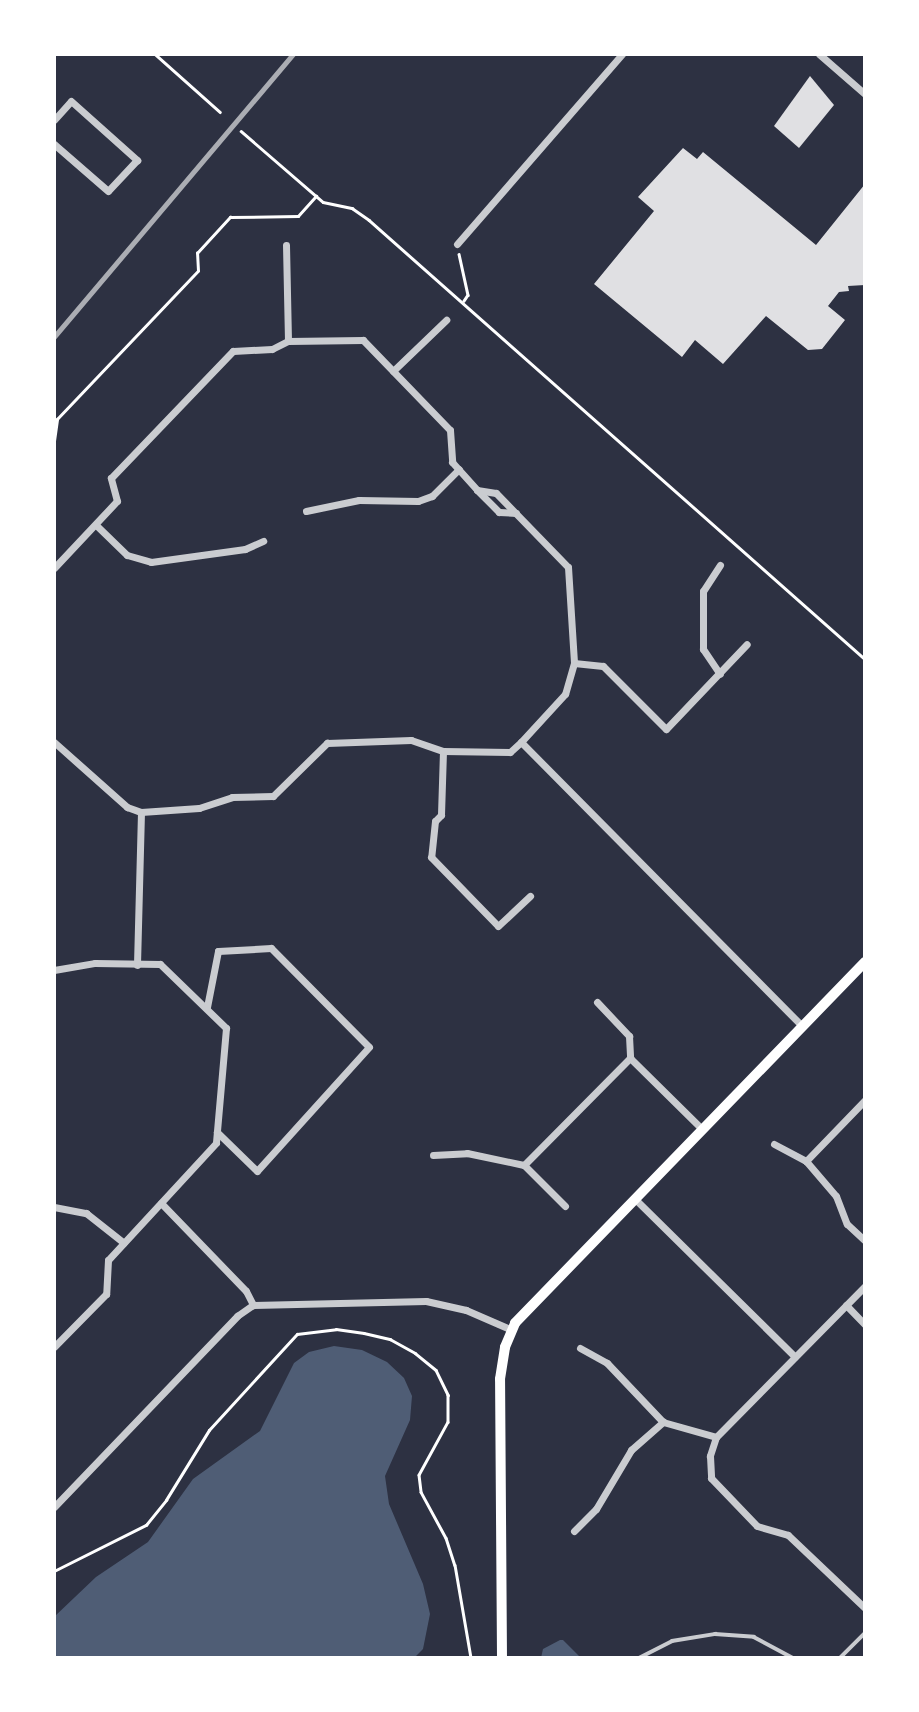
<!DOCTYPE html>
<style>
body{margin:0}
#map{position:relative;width:919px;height:1712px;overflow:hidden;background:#2d3142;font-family:Roboto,sans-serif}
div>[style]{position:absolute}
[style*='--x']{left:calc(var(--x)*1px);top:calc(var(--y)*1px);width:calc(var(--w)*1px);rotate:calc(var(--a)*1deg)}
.water>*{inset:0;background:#4f5d75}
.building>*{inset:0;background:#e0e0e3}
.path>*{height:2.5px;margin:-1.25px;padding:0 1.25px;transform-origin:1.25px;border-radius:1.25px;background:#fff}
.service>*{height:3.5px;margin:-1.75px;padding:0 1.75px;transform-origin:1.75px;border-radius:1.75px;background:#caccd0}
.minor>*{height:7px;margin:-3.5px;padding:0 3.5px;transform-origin:3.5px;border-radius:3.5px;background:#caccd0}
.secondary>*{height:10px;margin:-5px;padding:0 5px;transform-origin:5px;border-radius:5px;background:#fff}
.rail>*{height:4.5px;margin:-2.25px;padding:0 2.25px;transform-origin:2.25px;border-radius:2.25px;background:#abadb3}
span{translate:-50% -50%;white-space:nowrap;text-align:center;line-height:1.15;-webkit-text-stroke:7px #fff;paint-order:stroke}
.frame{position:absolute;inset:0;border:56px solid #fff;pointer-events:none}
</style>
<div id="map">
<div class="water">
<div style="clip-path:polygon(334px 1346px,362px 1350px,387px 1362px,404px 1378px,412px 1396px,410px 1420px,385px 1476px,389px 1504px,423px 1584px,430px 1614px,423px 1649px,414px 1658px,54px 1658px,54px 1617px,96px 1577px,148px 1542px,193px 1479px,260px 1431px,294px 1363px,309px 1352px)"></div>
<div style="clip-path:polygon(560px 1640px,563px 1640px,581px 1658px,541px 1658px,543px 1649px)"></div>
</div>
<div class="building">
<div style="clip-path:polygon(810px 76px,834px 105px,799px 148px,774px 126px)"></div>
<div style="clip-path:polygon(683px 148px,697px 159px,703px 152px,816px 245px,865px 184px,865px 285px,848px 286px,849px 291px,839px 292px,828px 306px,845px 320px,822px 349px,808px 350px,766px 316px,723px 364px,695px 340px,682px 357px,594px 284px,654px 211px,638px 197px)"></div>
</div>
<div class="path">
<div style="--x:155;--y:54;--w:87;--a:41.7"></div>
<div style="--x:241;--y:131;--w:108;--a:40.9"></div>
<div style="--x:323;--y:202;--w:30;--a:12"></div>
<div style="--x:352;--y:208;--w:21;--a:35"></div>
<div style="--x:369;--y:220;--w:662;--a:41.51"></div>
<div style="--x:459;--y:254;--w:42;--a:77.6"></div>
<div style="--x:468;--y:295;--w:7;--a:124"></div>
<div style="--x:54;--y:441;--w:22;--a:-82"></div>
<div style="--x:57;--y:419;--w:204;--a:-46.4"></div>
<div style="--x:198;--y:271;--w:18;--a:-93"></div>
<div style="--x:197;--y:253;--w:49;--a:-47.5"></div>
<div style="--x:230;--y:217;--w:68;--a:-0.8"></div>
<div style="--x:298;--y:216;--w:27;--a:-48"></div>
<div style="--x:54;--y:1571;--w:103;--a:-26.6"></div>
<div style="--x:146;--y:1525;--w:32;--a:-51"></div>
<div style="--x:166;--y:1500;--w:82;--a:-58.4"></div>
<div style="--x:209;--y:1430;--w:130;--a:-47.5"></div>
<div style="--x:297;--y:1334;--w:39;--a:-7"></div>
<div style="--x:336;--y:1329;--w:28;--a:8"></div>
<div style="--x:364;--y:1333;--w:27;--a:13"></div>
<div style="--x:390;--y:1339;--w:29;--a:29"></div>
<div style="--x:415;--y:1353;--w:27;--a:39"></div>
<div style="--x:436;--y:1370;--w:28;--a:64"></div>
<div style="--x:448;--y:1395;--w:27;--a:90"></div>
<div style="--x:448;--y:1422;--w:60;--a:118.7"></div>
<div style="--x:419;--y:1475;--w:17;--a:83"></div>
<div style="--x:421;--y:1492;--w:52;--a:61.5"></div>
<div style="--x:446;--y:1538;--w:28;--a:72"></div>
<div style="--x:455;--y:1565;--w:94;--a:80.2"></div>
</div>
<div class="service">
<div style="--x:639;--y:1658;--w:37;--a:-27"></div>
<div style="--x:672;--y:1641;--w:44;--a:-9.2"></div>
<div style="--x:715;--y:1634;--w:39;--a:4"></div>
<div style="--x:754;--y:1637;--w:44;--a:28.3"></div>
<div style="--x:840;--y:1658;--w:35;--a:-45"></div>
</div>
<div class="minor">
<div style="--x:819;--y:54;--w:61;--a:41"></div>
<div style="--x:54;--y:120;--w:25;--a:-48"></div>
<div style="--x:71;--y:101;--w:89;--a:41.8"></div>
<div style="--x:137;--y:160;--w:42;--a:133.1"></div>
<div style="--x:108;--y:191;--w:72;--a:-139"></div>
<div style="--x:457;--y:244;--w:252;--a:-49"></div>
<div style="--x:286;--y:245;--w:96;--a:88.8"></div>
<div style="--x:393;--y:371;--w:74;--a:-43.9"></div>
<div style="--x:477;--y:490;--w:31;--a:45"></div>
<div style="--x:499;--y:512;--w:17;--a:3"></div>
<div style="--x:306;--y:511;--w:54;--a:-11.7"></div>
<div style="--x:359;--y:500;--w:59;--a:1"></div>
<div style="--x:418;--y:501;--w:15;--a:-20"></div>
<div style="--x:432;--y:496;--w:38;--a:-45"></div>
<div style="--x:96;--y:525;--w:43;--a:44.1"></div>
<div style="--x:127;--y:555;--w:25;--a:16"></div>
<div style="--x:151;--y:562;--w:95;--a:-7.9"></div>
<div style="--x:245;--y:549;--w:20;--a:-24"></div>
<div style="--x:720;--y:565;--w:31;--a:123"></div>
<div style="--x:703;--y:591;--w:58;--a:90"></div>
<div style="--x:703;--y:649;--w:30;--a:56"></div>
<div style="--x:54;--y:568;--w:92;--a:-46.8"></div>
<div style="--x:117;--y:501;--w:24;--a:-105"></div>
<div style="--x:111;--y:478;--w:176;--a:-46.2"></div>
<div style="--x:233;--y:351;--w:39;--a:-3"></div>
<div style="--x:272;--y:349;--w:18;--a:-27"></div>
<div style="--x:288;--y:341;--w:75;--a:-0.8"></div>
<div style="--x:363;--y:340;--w:125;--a:46"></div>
<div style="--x:450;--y:430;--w:32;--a:86"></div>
<div style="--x:452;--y:462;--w:38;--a:48"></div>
<div style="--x:477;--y:490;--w:19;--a:9"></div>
<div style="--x:496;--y:493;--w:103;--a:45.8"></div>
<div style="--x:568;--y:567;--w:96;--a:86.4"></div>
<div style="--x:574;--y:663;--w:32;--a:106"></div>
<div style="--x:565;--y:694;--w:65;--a:132.5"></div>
<div style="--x:521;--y:742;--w:400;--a:45.3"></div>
<div style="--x:574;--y:663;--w:29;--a:6"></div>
<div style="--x:603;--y:666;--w:89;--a:45"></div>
<div style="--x:666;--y:729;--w:117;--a:-46.4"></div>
<div style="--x:54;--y:742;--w:98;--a:41.7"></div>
<div style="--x:127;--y:807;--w:15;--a:20"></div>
<div style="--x:141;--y:812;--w:153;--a:91.5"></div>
<div style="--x:443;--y:751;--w:64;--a:91.8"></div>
<div style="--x:441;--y:815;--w:8;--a:135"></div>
<div style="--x:435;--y:821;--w:36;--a:96"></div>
<div style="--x:431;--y:857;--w:96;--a:45.8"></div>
<div style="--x:498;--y:926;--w:44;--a:-43.2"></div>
<div style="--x:141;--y:812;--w:58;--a:-3.9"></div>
<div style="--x:199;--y:808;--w:35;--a:-18"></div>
<div style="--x:232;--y:797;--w:41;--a:-1.4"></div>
<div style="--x:273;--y:796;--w:76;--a:-44.5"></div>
<div style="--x:327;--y:743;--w:84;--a:-2"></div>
<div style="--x:411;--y:740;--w:34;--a:19"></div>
<div style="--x:443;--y:751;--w:67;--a:0.9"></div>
<div style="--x:510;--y:752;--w:15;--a:-42"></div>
<div style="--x:54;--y:970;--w:42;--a:-9.7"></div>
<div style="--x:95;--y:963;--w:65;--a:0.9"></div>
<div style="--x:160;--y:964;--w:92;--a:44.1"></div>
<div style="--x:226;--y:1028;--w:115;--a:95"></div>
<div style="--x:216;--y:1143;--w:159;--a:132.7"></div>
<div style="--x:108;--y:1260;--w:34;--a:93"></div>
<div style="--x:106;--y:1294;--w:74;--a:134.5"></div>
<div style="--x:597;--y:1002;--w:47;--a:46.7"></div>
<div style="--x:629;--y:1036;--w:22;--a:87"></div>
<div style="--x:630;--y:1058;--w:100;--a:44.6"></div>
<div style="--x:207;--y:1007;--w:57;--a:-78.9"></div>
<div style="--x:218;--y:951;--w:53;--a:-3.2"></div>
<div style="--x:271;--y:948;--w:139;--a:45.3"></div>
<div style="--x:369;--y:1047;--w:167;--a:132.1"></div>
<div style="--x:257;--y:1171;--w:56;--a:-135.7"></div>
<div style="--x:865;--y:1100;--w:85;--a:134"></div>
<div style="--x:806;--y:1161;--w:46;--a:49.4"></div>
<div style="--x:836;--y:1196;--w:30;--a:69"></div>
<div style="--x:847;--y:1224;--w:25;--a:43"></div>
<div style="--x:774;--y:1144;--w:36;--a:28"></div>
<div style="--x:433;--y:1155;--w:34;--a:-3"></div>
<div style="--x:467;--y:1153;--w:58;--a:11.9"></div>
<div style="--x:524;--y:1165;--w:151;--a:-45.3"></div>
<div style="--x:524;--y:1165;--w:58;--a:45"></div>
<div style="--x:634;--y:1198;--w:226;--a:44.6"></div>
<div style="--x:161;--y:1203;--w:122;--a:46"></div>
<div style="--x:246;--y:1291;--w:16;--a:63"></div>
<div style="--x:54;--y:1207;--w:33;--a:11"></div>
<div style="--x:86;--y:1213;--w:48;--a:38.3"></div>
<div style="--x:865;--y:1286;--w:212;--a:134.6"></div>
<div style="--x:716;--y:1437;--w:20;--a:108"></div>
<div style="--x:710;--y:1456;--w:22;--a:87"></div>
<div style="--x:711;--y:1478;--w:66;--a:46.2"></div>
<div style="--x:757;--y:1526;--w:32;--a:16"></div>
<div style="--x:788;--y:1535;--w:106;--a:43.5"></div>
<div style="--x:846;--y:1305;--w:28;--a:46"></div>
<div style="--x:580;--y:1348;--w:31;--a:29"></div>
<div style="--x:607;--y:1363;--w:81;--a:46.5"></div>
<div style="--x:663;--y:1422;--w:55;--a:15.8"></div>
<div style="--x:54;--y:1507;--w:265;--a:-46.2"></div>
<div style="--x:237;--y:1316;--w:19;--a:-35"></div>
<div style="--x:253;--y:1305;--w:173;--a:-1.3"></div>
<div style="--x:426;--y:1301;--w:41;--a:12.7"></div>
<div style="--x:466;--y:1310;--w:50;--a:23.5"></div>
<div style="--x:574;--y:1531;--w:31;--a:-45"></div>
<div style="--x:596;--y:1509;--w:69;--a:-59.3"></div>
<div style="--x:631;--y:1450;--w:43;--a:-41.2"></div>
</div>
<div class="secondary">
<div style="--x:502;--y:1658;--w:279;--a:-90.4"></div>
<div style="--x:500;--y:1379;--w:32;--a:-81"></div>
<div style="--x:505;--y:1347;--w:26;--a:-67"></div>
<div style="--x:515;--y:1323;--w:503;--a:-45.89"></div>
</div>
<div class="rail">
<div style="--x:54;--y:337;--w:370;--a:-49.8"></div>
</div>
<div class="frame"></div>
</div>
